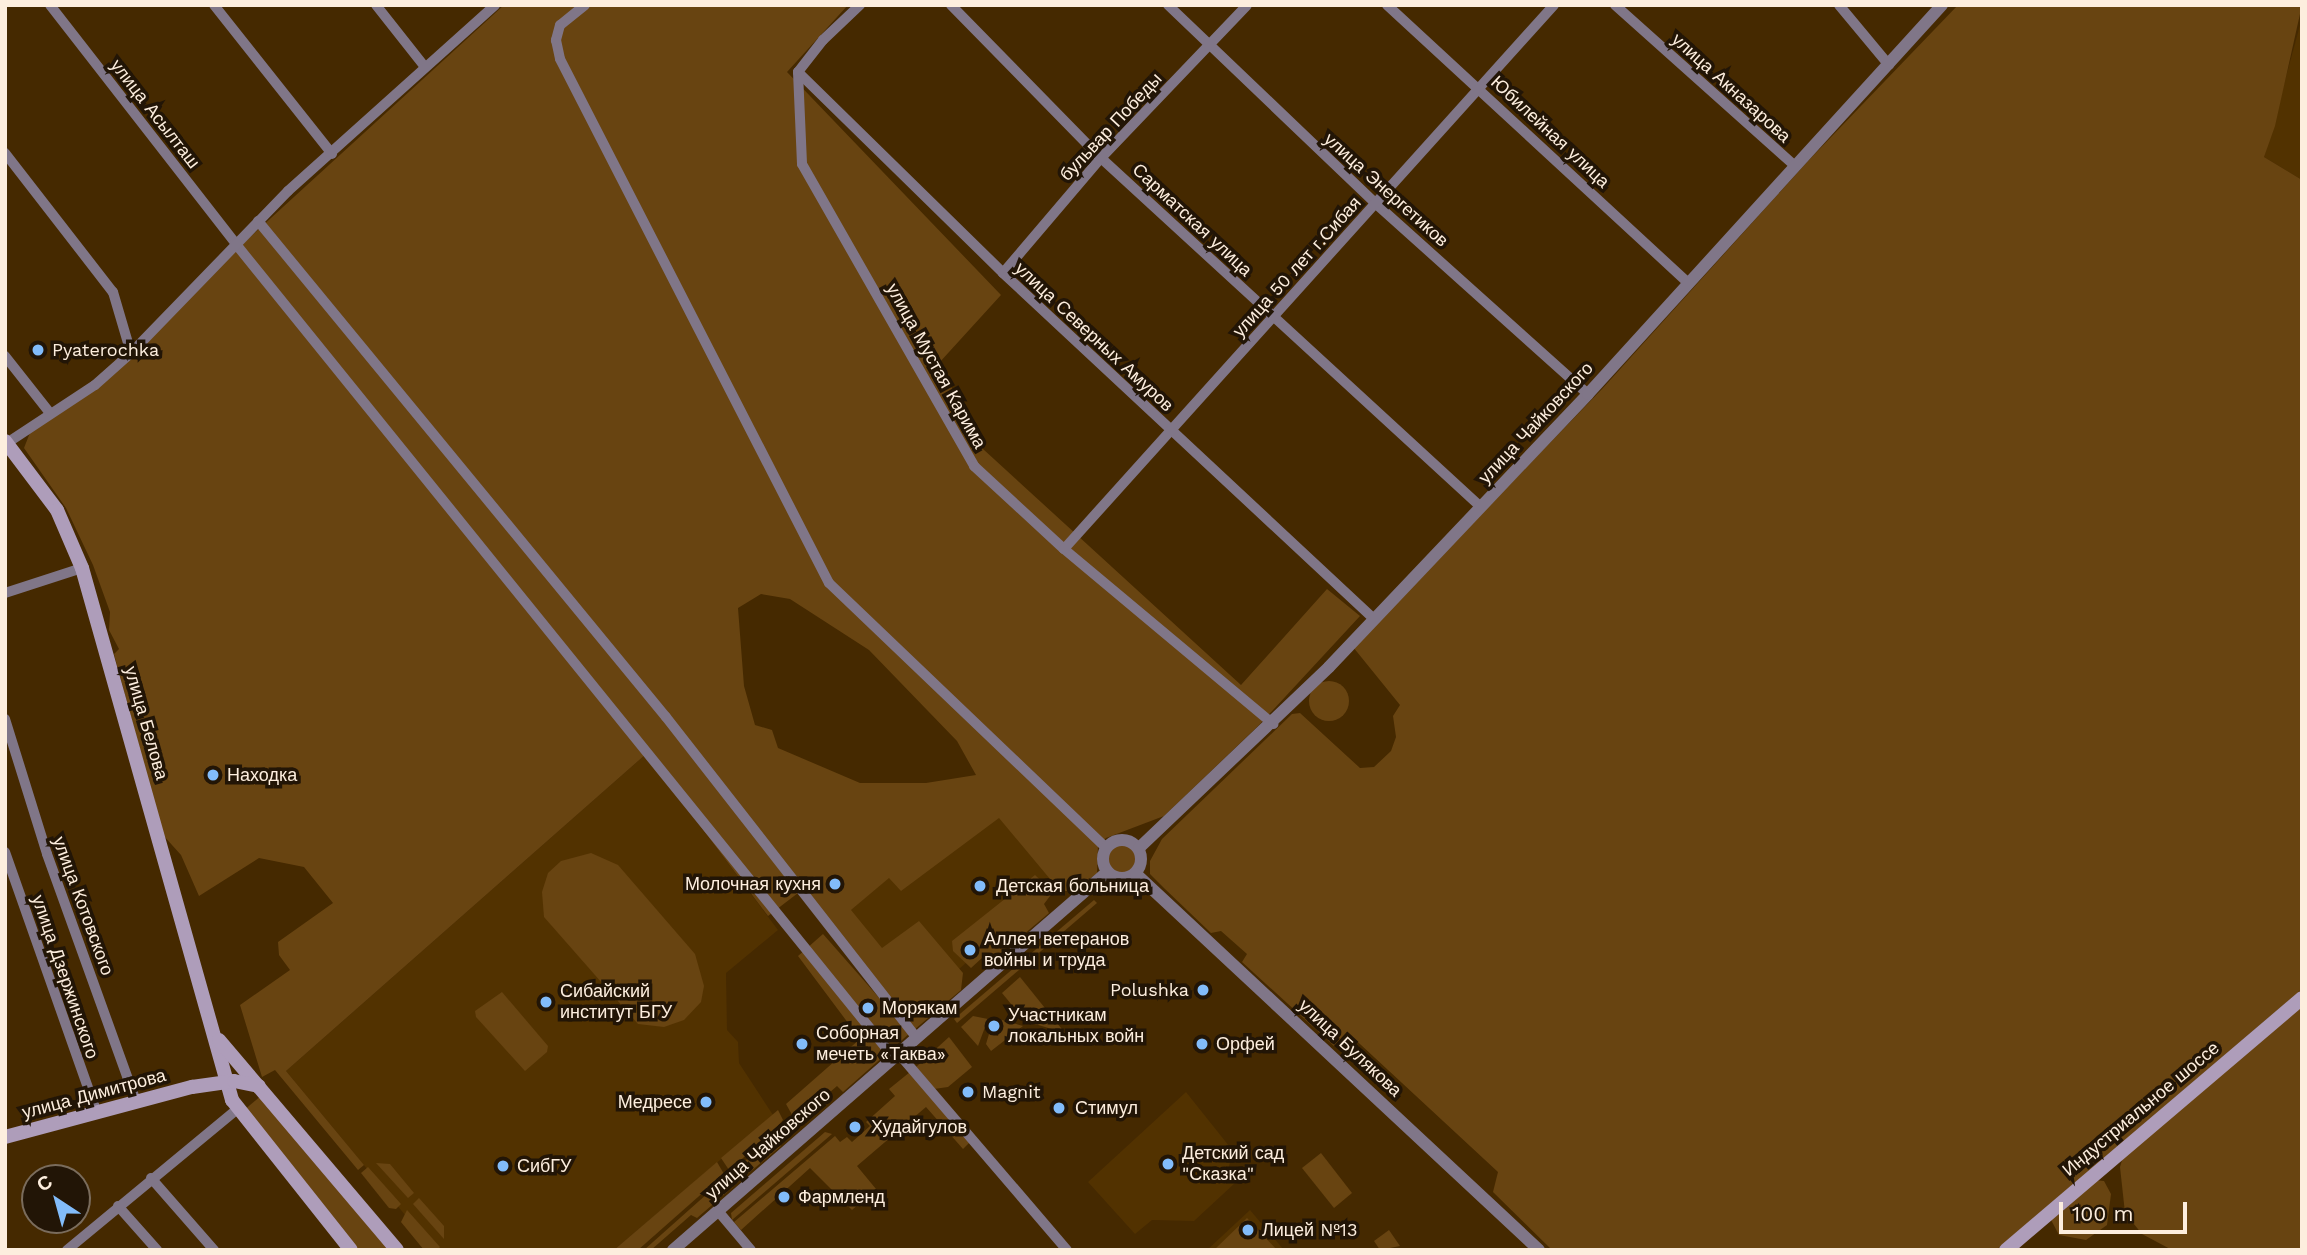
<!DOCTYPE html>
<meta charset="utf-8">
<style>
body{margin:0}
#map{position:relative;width:2307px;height:1255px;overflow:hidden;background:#452900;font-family:"Work Sans",sans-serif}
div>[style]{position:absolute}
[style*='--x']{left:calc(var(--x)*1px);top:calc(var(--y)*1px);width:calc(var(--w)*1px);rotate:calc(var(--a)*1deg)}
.built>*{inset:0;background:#523200}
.green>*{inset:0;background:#684411}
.round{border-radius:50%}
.minor>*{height:10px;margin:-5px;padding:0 5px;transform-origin:5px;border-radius:5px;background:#807688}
.tertiary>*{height:12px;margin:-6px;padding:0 6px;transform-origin:6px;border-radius:6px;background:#807688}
.tertiary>.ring{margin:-6px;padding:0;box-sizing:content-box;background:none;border:12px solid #807688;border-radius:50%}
.secondary>*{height:14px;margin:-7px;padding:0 7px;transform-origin:7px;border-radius:7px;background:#ae9dba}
.dots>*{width:19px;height:19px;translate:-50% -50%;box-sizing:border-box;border:4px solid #221506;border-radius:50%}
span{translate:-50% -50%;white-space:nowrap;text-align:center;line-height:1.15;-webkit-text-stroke:7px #221506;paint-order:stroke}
.street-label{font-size:18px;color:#fdeede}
.poi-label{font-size:18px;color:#fdeede}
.left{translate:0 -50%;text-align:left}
.right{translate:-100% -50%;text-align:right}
.frame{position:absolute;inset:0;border:7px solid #fdeede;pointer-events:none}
.north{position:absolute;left:21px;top:1164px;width:70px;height:70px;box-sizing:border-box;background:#221506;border:2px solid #7a6c5c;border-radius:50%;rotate:324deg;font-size:19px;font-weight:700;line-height:28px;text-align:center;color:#fdeede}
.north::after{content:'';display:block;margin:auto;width:24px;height:32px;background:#82bcfa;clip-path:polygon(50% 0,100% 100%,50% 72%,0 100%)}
.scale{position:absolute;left:2059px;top:1202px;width:128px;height:32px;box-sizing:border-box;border:4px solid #fdeede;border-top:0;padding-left:9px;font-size:21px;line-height:24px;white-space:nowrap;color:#fdeede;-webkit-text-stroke:5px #221506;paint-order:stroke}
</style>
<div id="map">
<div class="built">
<div style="clip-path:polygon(2302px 18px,2302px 180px,2264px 157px)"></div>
<div style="clip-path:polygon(646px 754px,778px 930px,726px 973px,727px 1030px,738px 1042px,739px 1063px,773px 1115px,614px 1250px,434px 1250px,286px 1071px)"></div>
<div style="clip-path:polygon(993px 788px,1085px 858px,907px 1015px,832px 926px)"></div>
<div style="clip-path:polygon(1186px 1092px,1233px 1151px,1227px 1174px,1235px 1183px,1194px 1221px,1152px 1220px,1135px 1234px,1088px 1182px)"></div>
<div style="clip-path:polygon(1250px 1210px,1284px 1250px,1207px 1250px)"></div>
</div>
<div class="green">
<div style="clip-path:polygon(evenodd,504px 5px,848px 5px,787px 72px,1001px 295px,939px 363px,983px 449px,1241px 685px,1327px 589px,1360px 616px,1259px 725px,1164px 816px,1106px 838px,1098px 846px,1097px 873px,1075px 891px,1060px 891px,999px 818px,901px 891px,889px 878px,851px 910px,882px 948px,919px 921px,963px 973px,961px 990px,914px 1030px,798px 893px,768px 916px,646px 754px,286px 1071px,364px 1165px,358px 1170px,275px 1070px,262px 1077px,240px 1005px,290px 970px,279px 955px,278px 942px,333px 903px,304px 867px,259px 858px,199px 896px,181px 855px,163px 835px,114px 654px,119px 649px,109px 630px,110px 612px,93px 565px,66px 508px,24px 448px,31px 430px,95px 379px,504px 5px,761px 594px,790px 599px,869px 650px,957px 741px,976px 775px,926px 783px,860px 783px,778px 748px,772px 730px,755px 725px,744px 686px,738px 608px,761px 594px)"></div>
<div style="clip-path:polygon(1958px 5px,2302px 5px,2275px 126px,2264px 157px,2302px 180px,2302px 989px,1996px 1250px,1552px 1250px,1493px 1192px,1498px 1172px,1347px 1032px,1334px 1046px,1242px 962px,1247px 954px,1221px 931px,1211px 933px,1165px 889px,1150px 874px,1150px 861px,1162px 839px,1292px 714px,1300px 713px,1360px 768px,1374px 767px,1391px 751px,1396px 737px,1393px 716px,1400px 705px,1353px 647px,1603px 388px,1809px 160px)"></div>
<div class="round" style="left:1309px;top:681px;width:40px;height:40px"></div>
<div class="round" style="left:1108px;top:845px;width:28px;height:28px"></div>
<div style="clip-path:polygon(591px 853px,618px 865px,695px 954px,704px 986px,701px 1002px,684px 1020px,664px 1027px,638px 1024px,544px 917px,542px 892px,548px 873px,561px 861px)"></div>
<div style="clip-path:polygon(1035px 875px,1053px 892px,1044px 904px,1049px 913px,989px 964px,982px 958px,971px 968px,953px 951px,952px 941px)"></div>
<div style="clip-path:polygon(1094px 900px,1097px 903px,957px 1023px,954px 1019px)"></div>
<div style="clip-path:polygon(823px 934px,910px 1033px,843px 1092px,837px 1086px,796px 1122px,786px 1104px,860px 1039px,798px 956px)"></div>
<div style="clip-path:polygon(1020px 977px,1065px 1033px,1025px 1021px,1002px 993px)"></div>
<div style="clip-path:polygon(502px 992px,548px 1046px,547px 1052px,525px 1071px,476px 1017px,475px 1011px)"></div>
<div style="clip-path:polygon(2302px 1004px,2302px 1250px,2172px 1250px,2142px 1234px,2125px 1213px,2120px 1167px,2123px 1157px)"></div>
<div style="clip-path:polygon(973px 1016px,988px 1019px,978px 1046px,961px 1027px)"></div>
<div style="clip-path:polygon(1002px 1020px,1023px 1026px,991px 1051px,986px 1044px,989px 1034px,998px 1036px)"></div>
<div style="clip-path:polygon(949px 1037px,972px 1067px,948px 1087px,934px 1089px,916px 1067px)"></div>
<div style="clip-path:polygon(910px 1072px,970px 1142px,963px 1149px,926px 1107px,857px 1166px,876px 1189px,852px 1210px,810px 1168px,741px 1230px,734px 1222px,835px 1136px,840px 1142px,847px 1137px,852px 1142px,870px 1126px,866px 1122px,895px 1096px,889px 1089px)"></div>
<div style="clip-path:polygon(263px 1094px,391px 1250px,358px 1250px,243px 1111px)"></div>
<div style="clip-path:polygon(778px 1110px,783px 1120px,772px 1133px,729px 1170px,721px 1158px)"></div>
<div style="clip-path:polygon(825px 1132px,832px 1134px,732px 1220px,731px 1213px)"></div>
<div style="clip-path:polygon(775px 1135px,781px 1146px,737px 1183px,731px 1173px)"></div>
<div style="clip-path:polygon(1321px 1153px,1352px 1193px,1334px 1208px,1302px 1168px)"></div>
<div style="clip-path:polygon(717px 1162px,724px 1174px,638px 1250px,614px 1250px)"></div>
<div style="clip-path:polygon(376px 1163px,390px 1164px,414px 1193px,408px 1198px)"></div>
<div style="clip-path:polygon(368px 1167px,401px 1204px,396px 1209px,389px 1208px,361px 1173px)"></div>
<div style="clip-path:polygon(726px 1177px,733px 1187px,697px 1218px,691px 1215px,651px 1250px,644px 1250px)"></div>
<div style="clip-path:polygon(2094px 1180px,2104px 1181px,2111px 1194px,2107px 1225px,2086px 1240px,2059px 1235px,2050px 1218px)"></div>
<div style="clip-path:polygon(419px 1198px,444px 1226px,444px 1239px,413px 1204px)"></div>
<div style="clip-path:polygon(407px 1210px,440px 1247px,437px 1250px,424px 1250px,401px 1222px)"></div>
<div style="clip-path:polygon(1247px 1218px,1277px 1250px,1214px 1250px)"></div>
<div style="clip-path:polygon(1389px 1230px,1400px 1246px,1380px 1250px,1374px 1241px)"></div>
</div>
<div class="minor">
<div style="--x:50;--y:5;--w:301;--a:52.1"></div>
<div style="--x:235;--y:243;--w:1048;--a:51.04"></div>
<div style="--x:214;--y:5;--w:190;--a:51.6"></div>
<div style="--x:376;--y:5;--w:79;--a:51.7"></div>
<div style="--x:585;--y:5;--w:32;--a:141"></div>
<div style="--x:560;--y:25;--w:16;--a:105"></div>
<div style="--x:556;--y:40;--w:19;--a:78"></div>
<div style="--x:560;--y:59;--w:589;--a:62.83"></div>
<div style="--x:829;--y:583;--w:383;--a:43.7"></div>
<div style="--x:951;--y:5;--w:214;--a:45.6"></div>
<div style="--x:1101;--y:158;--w:516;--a:42.57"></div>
<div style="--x:1168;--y:5;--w:286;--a:43.7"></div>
<div style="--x:1375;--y:203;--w:286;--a:41.9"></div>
<div style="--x:1387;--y:5;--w:411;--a:42.7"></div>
<div style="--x:1615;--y:5;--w:241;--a:41.8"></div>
<div style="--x:1839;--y:5;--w:78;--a:50.2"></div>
<div style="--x:798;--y:72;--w:92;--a:87.5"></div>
<div style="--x:802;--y:164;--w:348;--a:60.3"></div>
<div style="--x:974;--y:466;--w:122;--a:42.7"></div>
<div style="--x:1064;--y:549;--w:273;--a:39.9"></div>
<div style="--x:798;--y:72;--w:287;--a:44.4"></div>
<div style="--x:1003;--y:273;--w:506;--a:43"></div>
<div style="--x:798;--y:72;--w:41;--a:-52"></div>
<div style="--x:823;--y:40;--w:51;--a:-43.4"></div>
<div style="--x:5;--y:153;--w:176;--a:52.2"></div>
<div style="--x:113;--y:292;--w:64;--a:73.6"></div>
<div style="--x:258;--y:221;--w:642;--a:50.56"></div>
<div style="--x:666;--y:717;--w:407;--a:52"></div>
<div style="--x:1003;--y:273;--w:151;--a:-49.6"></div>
<div style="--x:1101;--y:158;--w:211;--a:-46.3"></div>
<div style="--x:5;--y:356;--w:73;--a:51.7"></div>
<div style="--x:7;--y:443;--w:105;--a:-33.4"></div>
<div style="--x:95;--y:385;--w:48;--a:-41.6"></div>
<div style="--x:131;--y:353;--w:226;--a:-45.9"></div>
<div style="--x:288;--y:191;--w:278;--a:-41.9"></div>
<div style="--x:1064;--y:549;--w:732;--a:-47.99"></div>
<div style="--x:5;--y:593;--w:81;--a:-18"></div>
<div style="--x:5;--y:719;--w:141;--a:72.7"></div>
<div style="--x:47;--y:854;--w:263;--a:70.2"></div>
<div style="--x:5;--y:852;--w:277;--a:70.6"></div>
<div style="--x:899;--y:1054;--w:258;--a:49.4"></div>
<div style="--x:151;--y:1178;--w:96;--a:48.8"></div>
<div style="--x:118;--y:1206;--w:59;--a:48.4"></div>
<div style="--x:718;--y:1211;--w:51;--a:49.8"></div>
<div style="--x:67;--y:1250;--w:219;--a:-39.6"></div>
</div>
<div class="tertiary">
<div class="ring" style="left:1103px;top:840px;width:26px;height:26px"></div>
<div style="--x:1139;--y:848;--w:262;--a:-43.6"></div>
<div style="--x:1329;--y:667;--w:376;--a:-46.5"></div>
<div style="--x:1588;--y:394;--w:526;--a:-47.7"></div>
<div style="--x:1136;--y:874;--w:551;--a:43.01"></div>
<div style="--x:673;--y:1250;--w:576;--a:-41.05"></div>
</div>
<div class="secondary">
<div style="--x:5;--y:441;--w:86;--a:53"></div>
<div style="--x:57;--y:510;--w:63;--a:66.7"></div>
<div style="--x:82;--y:568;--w:553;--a:74.25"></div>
<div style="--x:232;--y:1100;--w:191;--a:51.6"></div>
<div style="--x:219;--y:1040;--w:275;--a:49.7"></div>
<div style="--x:5;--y:1137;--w:194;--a:-15"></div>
<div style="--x:192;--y:1087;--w:42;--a:-8.1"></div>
<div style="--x:234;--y:1081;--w:25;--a:11"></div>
<div style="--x:2006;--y:1250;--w:389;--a:-40.4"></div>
</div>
<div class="dots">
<div style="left:38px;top:350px;background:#82bcfa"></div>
<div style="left:213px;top:775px;background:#82bcfa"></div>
<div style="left:835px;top:884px;background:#82bcfa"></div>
<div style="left:980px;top:886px;background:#82bcfa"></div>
<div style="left:970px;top:950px;background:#82bcfa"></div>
<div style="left:1203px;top:990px;background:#82bcfa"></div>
<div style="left:546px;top:1002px;background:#82bcfa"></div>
<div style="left:868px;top:1008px;background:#82bcfa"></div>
<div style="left:994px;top:1026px;background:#82bcfa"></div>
<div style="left:802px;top:1044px;background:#82bcfa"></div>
<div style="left:1202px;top:1044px;background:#82bcfa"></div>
<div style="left:968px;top:1092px;background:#82bcfa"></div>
<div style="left:706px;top:1102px;background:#82bcfa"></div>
<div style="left:1059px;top:1108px;background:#82bcfa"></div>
<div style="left:855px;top:1127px;background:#82bcfa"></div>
<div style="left:1168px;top:1164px;background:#82bcfa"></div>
<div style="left:503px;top:1166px;background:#82bcfa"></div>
<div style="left:784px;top:1197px;background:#82bcfa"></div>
<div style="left:1248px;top:1230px;background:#82bcfa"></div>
</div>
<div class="street-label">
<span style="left:1731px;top:88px;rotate:42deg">улица Акназарова</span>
<span style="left:155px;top:114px;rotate:52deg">улица Асылташ</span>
<span style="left:1111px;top:127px;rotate:-47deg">бульвар Победы</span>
<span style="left:1550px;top:132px;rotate:43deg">Юбилейная улица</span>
<span style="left:1386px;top:190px;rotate:42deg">улица Энергетиков</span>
<span style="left:1192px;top:220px;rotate:43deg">Сарматская улица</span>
<span style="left:1297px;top:267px;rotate:-48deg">улица 50 лет г.Сибая</span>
<span style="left:1094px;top:337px;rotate:43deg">улица Северных Амуров</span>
<span style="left:936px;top:366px;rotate:61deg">улица Мустая Карима</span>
<span style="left:1536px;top:423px;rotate:-47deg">улица Чайковского</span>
<span style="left:146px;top:723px;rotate:74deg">улица Белова</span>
<span style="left:83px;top:906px;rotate:70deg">улица Котовского</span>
<span style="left:65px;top:977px;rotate:71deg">улица Дзержинского</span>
<span style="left:1350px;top:1048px;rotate:43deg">улица Булякова</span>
<span style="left:94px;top:1094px;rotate:-15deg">улица Димитрова</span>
<span style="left:2141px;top:1109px;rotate:-40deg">Индустриальное шоссе</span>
<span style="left:768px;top:1144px;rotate:-41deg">улица Чайковского</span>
</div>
<div class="poi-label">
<span class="left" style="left:52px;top:350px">Pyaterochka</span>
<span class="left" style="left:227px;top:775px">Находка</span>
<span class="right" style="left:821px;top:884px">Молочная кухня</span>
<span class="left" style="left:996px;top:886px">Детская больница</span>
<span class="left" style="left:984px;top:950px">Аллея ветеранов<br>войны и труда</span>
<span class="right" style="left:1189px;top:990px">Polushka</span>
<span class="left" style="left:560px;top:1002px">Сибайский<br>институт БГУ</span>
<span class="left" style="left:882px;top:1008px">Морякам</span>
<span class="left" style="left:1008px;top:1026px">Участникам<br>локальных войн</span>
<span class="left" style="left:816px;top:1044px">Соборная<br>мечеть «Таква»</span>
<span class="left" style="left:1216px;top:1044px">Орфей</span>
<span class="left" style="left:982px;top:1092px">Magnit</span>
<span class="right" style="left:692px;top:1102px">Медресе</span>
<span class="left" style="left:1075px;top:1108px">Стимул</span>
<span class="left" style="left:871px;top:1127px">Худайгулов</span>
<span class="left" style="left:1182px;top:1164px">Детский сад<br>"Сказка"</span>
<span class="left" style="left:517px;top:1166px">СибГУ</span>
<span class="left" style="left:798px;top:1197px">Фармленд</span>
<span class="left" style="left:1262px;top:1230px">Лицей №13</span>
</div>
<div class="frame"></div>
<div class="north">С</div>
<div class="scale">100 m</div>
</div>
